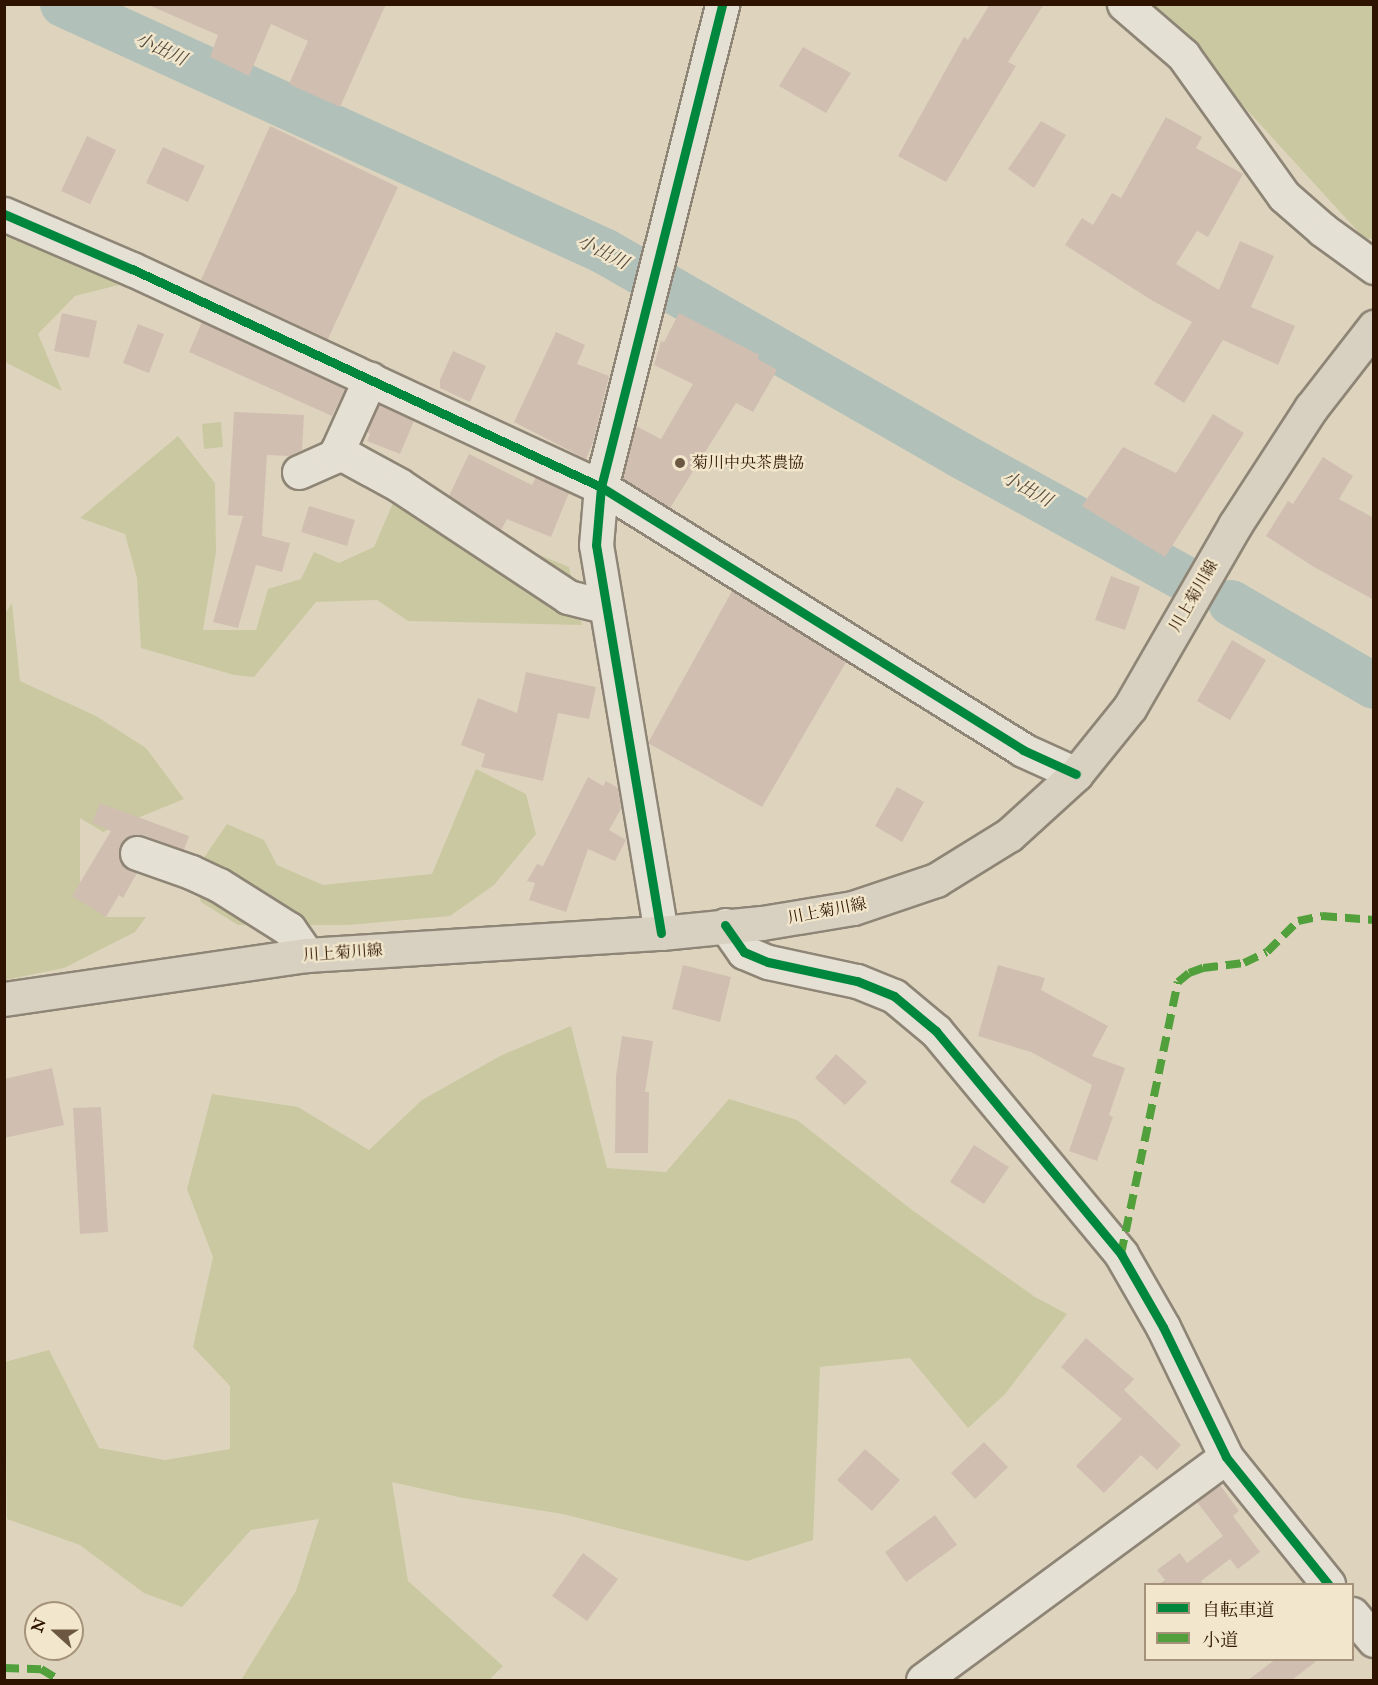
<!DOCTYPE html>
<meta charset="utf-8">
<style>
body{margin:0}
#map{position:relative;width:1378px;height:1685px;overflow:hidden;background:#ded4be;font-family:"IM FELL Great Primer","Noto Serif JP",serif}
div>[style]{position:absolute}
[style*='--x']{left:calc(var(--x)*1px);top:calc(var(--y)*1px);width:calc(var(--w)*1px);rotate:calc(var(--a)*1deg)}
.green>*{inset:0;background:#cac8a1}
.river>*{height:46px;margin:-23px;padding:0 23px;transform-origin:23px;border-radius:23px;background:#b1c0b9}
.building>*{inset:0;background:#d0beb1}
.roads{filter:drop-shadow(2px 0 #8e8576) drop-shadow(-2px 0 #8e8576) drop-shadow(0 2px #8e8576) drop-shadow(0 -2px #8e8576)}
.minor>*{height:33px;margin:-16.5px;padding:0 16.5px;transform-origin:16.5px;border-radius:16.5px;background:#e5e0d4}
.major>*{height:33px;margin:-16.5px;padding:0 16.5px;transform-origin:16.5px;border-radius:16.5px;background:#d8d0c0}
.quiet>*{height:8px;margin-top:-4px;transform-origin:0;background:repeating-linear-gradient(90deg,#52a03c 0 15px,transparent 0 23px)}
.cycleway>*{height:9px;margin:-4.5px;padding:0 4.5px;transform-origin:4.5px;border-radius:4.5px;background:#00873e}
.dots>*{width:16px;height:16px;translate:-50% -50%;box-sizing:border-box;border:3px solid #f2e7cc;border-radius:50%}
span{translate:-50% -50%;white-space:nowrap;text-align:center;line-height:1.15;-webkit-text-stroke:4.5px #f2e7cc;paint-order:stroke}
.poi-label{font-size:16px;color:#2e1400}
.left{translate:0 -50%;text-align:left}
.street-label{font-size:16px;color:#2e1400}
.water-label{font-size:18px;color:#554d40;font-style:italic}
.frame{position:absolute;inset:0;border:6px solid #2e1400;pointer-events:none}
.legend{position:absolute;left:1144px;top:1583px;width:210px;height:78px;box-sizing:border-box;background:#f2e7cc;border:2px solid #a4937a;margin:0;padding:8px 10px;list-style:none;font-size:18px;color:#2e1400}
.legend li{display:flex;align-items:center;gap:12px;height:30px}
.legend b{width:30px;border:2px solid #a4937a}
.north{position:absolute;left:24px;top:1601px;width:60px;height:60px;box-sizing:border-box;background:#f2e7cc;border:2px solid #a4937a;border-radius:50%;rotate:291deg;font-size:16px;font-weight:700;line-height:24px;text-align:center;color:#2e1400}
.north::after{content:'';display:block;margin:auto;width:21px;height:27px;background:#6c5742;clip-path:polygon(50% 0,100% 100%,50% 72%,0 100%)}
</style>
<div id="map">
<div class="green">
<div style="clip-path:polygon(1151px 5px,1373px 5px,1373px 239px,1364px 238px)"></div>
<div style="clip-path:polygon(10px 231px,130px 282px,75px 296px,38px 334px,62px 391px,5px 362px,4px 242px)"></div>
<div style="clip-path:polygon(221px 422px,223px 447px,204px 449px,202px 424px)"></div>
<div style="clip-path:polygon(178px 436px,215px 483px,216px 552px,203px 630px,256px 630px,268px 589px,301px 579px,314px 552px,339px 563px,374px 547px,396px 496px,569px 567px,582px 625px,408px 621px,377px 600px,316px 602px,254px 677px,234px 675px,141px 648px,137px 578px,125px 534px,80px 518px)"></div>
<div style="clip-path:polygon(12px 603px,20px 681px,96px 716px,146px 748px,184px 799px,103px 832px,80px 818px,80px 896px,106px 917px,146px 917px,135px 932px,64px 968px,5px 980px,4px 615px)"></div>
<div style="clip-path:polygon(476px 769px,526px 794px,536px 834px,494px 885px,450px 916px,348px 925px,238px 925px,201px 902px,192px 875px,227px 824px,264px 840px,277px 865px,323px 885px,432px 874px)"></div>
<div style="clip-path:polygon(571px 1026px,607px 1168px,666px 1172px,729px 1099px,797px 1120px,912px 1210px,1035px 1297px,1067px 1314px,1005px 1394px,968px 1428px,910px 1358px,820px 1367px,813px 1540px,747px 1561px,563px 1514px,463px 1498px,392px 1482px,408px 1581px,503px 1666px,489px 1680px,241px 1680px,296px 1591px,319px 1519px,251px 1530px,182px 1607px,144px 1593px,80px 1545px,7px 1519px,5px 1362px,49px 1350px,99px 1448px,165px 1460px,230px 1449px,230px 1386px,193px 1347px,213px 1257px,187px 1189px,212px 1094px,298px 1107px,369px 1150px,422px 1100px,502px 1055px)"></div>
</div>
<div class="river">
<div style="--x:63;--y:4;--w:595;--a:24.54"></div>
<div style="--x:604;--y:251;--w:410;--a:29.8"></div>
<div style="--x:960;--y:455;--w:256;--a:28.8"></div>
<div style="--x:1231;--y:603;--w:165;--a:30.1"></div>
</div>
<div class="building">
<div style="clip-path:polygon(146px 4px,386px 4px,340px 107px,289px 84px,308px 41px,271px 24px,249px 76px,210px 57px,218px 35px)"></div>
<div style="clip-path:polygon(990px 4px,1044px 4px,1008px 62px,1016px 66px,946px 182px,898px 156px,964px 37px,968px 40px)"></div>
<div style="clip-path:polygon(803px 47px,851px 73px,826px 113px,779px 86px)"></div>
<div style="clip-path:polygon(1166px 117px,1202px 137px,1196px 148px,1243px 174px,1208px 237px,1197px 231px,1176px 264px,1219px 290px,1240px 241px,1274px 256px,1251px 307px,1295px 326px,1278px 365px,1223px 340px,1184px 403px,1154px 384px,1192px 322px,1153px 301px,1065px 245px,1082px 218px,1093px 225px,1112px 193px,1121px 198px)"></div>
<div style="clip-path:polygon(1041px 121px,1066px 135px,1034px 188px,1008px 169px)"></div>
<div style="clip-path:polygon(270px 126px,398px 187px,328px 339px,201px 280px)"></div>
<div style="clip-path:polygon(87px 136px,116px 150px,90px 204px,61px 191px)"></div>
<div style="clip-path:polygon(163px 147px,205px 166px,188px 202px,146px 183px)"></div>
<div style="clip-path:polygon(62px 313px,97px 321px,89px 358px,54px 351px)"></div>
<div style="clip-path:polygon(679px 313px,759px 355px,758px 359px,777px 370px,753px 412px,736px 403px,670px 508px,622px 478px,636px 426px,661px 439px,693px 384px,654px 365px,661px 341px,664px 342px)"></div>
<div style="clip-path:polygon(202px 322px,345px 389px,332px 416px,189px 352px)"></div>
<div style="clip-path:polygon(138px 324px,164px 334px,149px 373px,123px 363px)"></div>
<div style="clip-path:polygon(556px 332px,585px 345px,577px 364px,609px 376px,593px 442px,586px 459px,514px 422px)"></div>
<div style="clip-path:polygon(453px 351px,486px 366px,470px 402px,440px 388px,440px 380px)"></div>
<div style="clip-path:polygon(379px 405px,414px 421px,400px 454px,367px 441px,370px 434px,367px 432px)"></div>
<div style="clip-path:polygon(234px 412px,304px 415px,302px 450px,290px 456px,267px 455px,262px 536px,290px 543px,282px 572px,256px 565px,238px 628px,213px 622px,243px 516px,228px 515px)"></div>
<div style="clip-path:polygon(1213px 414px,1244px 433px,1165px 557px,1082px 506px,1123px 447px,1176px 473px)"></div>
<div style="clip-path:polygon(469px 454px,532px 485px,536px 477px,569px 493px,551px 537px,507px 519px,501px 530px,449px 496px)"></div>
<div style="clip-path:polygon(1323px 457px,1353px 476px,1339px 499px,1374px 518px,1374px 600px,1314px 567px,1266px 536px,1288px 501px,1293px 504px)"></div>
<div style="clip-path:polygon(309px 506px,355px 520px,347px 546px,301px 532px)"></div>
<div style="clip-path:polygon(1111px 576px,1140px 587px,1125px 630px,1095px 620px)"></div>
<div style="clip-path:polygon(732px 591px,846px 662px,762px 807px,648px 743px)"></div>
<div style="clip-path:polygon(1232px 640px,1266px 660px,1230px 720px,1197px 701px)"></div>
<div style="clip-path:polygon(526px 672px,596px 687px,589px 719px,558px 713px,543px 781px,481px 767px,485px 754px,461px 745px,478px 698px,517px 713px)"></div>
<div style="clip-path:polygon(588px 777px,603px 786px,606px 781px,618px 788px,621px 809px,609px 830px,626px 840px,615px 861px,588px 849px,566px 912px,529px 900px,535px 883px,527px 881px,537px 864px,543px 866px)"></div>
<div style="clip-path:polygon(897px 787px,924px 802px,902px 842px,875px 826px)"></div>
<div style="clip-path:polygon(100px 803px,189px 836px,184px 850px,143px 835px,133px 835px,124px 839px,119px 847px,119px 857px,123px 866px,137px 873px,123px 898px,119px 895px,106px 917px,72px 896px,111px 831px,92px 823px)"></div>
<div style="clip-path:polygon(683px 965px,731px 977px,720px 1022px,672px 1009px)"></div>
<div style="clip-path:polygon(998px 965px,1045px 978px,1041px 990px,1108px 1026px,1092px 1056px,1125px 1068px,1109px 1115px,1113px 1117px,1097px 1161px,1069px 1151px,1092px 1085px,1031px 1052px,978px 1036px)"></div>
<div style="clip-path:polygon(622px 1036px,653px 1041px,645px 1092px,649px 1092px,648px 1153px,615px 1153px,616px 1076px)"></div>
<div style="clip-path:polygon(836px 1054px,867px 1082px,845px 1105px,815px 1078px)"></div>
<div style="clip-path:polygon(52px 1068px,64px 1125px,4px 1138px,4px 1079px)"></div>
<div style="clip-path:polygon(101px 1107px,108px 1232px,80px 1234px,73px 1108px)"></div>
<div style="clip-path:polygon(974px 1145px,1009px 1167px,984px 1204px,950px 1182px)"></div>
<div style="clip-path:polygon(1086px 1338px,1134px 1379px,1124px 1390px,1181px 1445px,1157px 1470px,1141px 1455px,1104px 1493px,1076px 1466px,1122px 1419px,1061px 1367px)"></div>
<div style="clip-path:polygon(984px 1442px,1008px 1467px,975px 1499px,951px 1473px)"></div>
<div style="clip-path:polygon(865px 1449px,900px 1480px,872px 1511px,837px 1480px)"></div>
<div style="clip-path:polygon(1220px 1485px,1239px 1511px,1233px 1516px,1260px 1552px,1238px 1569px,1230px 1559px,1201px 1581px,1203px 1584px,1159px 1584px,1165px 1580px,1157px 1570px,1180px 1553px,1187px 1563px,1223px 1536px,1197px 1502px)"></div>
<div style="clip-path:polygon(935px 1515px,957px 1545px,906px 1582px,885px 1552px)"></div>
<div style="clip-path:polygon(583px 1553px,618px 1579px,587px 1621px,552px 1596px)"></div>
<div style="clip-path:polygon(1276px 1659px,1319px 1659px,1292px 1680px,1248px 1680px)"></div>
</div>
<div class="roads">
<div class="minor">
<div style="--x:1124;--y:4;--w:78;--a:40.8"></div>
<div style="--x:1183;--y:55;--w:173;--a:54.4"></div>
<div style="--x:1284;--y:196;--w:52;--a:41.1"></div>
<div style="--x:1323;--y:230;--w:63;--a:36"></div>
<div style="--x:4;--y:214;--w:139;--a:23.3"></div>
<div style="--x:132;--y:269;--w:517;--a:24.93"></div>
<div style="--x:601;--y:487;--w:497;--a:31.9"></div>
<div style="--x:1023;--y:750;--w:58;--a:24.4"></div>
<div style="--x:337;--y:451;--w:71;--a:28.7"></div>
<div style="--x:399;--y:485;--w:203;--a:33.5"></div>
<div style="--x:568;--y:597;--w:38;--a:14"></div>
<div style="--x:299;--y:472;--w:39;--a:-24"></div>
<div style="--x:335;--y:456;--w:85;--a:-65.6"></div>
<div style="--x:137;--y:853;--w:57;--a:19.4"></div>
<div style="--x:191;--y:872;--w:31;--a:25"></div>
<div style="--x:219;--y:885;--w:83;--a:32.2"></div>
<div style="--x:289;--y:929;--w:32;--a:55"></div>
<div style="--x:725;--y:925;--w:33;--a:55"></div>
<div style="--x:744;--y:952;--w:26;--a:23"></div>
<div style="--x:768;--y:962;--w:91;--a:12.1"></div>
<div style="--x:857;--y:981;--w:40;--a:22"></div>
<div style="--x:894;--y:996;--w:55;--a:39.8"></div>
<div style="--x:936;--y:1031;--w:290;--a:50.3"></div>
<div style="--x:1121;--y:1254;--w:84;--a:60.1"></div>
<div style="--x:1163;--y:1327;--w:144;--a:64.1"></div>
<div style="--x:1226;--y:1457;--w:163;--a:51.2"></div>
<div style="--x:661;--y:933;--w:393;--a:-99.5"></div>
<div style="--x:596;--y:545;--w:58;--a:-85.1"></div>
<div style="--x:601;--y:487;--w:498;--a:-75.9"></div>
<div style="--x:1352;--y:1614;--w:34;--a:50"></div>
<div style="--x:923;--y:1680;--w:376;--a:-36.4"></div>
</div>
<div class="major">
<div style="--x:4;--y:999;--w:306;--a:-8.3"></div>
<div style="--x:307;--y:955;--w:355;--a:-3.6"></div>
<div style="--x:661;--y:933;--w:101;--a:-5.7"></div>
<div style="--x:762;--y:923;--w:92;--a:-9.4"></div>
<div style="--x:853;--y:908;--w:88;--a:-18.6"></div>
<div style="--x:936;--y:880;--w:86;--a:-31.7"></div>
<div style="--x:1009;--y:835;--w:91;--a:-42.3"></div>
<div style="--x:1076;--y:774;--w:86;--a:-51.1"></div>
<div style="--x:1130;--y:707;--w:210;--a:-60"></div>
<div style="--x:1235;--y:525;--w:140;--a:-57"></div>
<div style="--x:1311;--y:408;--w:103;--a:-52.1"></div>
</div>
</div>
<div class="quiet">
<div style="--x:1121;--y:1254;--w:278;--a:-78.2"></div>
<div style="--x:1178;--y:982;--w:14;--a:-39"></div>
<div style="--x:1189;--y:973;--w:15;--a:-20"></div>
<div style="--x:1203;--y:968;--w:41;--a:-7"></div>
<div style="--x:1244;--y:963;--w:25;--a:-26"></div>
<div style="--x:1267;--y:952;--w:44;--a:-45"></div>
<div style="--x:1298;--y:921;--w:25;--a:-12"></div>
<div style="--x:1322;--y:916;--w:52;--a:4.4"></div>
<div style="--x:4;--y:1668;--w:37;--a:2"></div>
<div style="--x:41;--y:1669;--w:21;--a:31"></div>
</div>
<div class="cycleway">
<div style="--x:4;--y:214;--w:139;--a:23.3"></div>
<div style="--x:132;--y:269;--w:517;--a:24.93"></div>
<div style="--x:601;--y:487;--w:497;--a:31.9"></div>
<div style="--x:1023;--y:750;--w:58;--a:24.4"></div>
<div style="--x:725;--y:925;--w:33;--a:55"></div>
<div style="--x:744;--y:952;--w:26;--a:23"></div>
<div style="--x:768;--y:962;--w:91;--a:12.1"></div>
<div style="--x:857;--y:981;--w:40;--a:22"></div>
<div style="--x:894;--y:996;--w:55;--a:39.8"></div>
<div style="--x:936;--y:1031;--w:290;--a:50.3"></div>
<div style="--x:1121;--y:1254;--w:84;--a:60.1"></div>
<div style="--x:1163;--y:1327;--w:144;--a:64.1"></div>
<div style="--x:1226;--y:1457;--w:163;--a:51.2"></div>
<div style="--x:661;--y:933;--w:393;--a:-99.5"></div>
<div style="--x:596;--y:545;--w:58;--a:-85.1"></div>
<div style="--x:601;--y:487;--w:498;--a:-75.9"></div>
</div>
<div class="dots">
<div style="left:680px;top:463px;background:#6c5742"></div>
</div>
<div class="poi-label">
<span class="left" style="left:692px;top:463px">菊川中央茶農協</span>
</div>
<div class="street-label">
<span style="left:1194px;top:596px;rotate:-60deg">川上菊川線</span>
<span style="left:827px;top:911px;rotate:-11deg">川上菊川線</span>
<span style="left:343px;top:953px;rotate:-4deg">川上菊川線</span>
</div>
<div class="water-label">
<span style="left:161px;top:49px;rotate:25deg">小出川</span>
<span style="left:603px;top:252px;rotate:27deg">小出川</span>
<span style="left:1027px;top:489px;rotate:29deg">小出川</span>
</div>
<div class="frame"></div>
<ul class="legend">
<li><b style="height:8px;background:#00873e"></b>自転車道</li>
<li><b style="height:8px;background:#52a03c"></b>小道</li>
</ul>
<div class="north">N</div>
</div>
